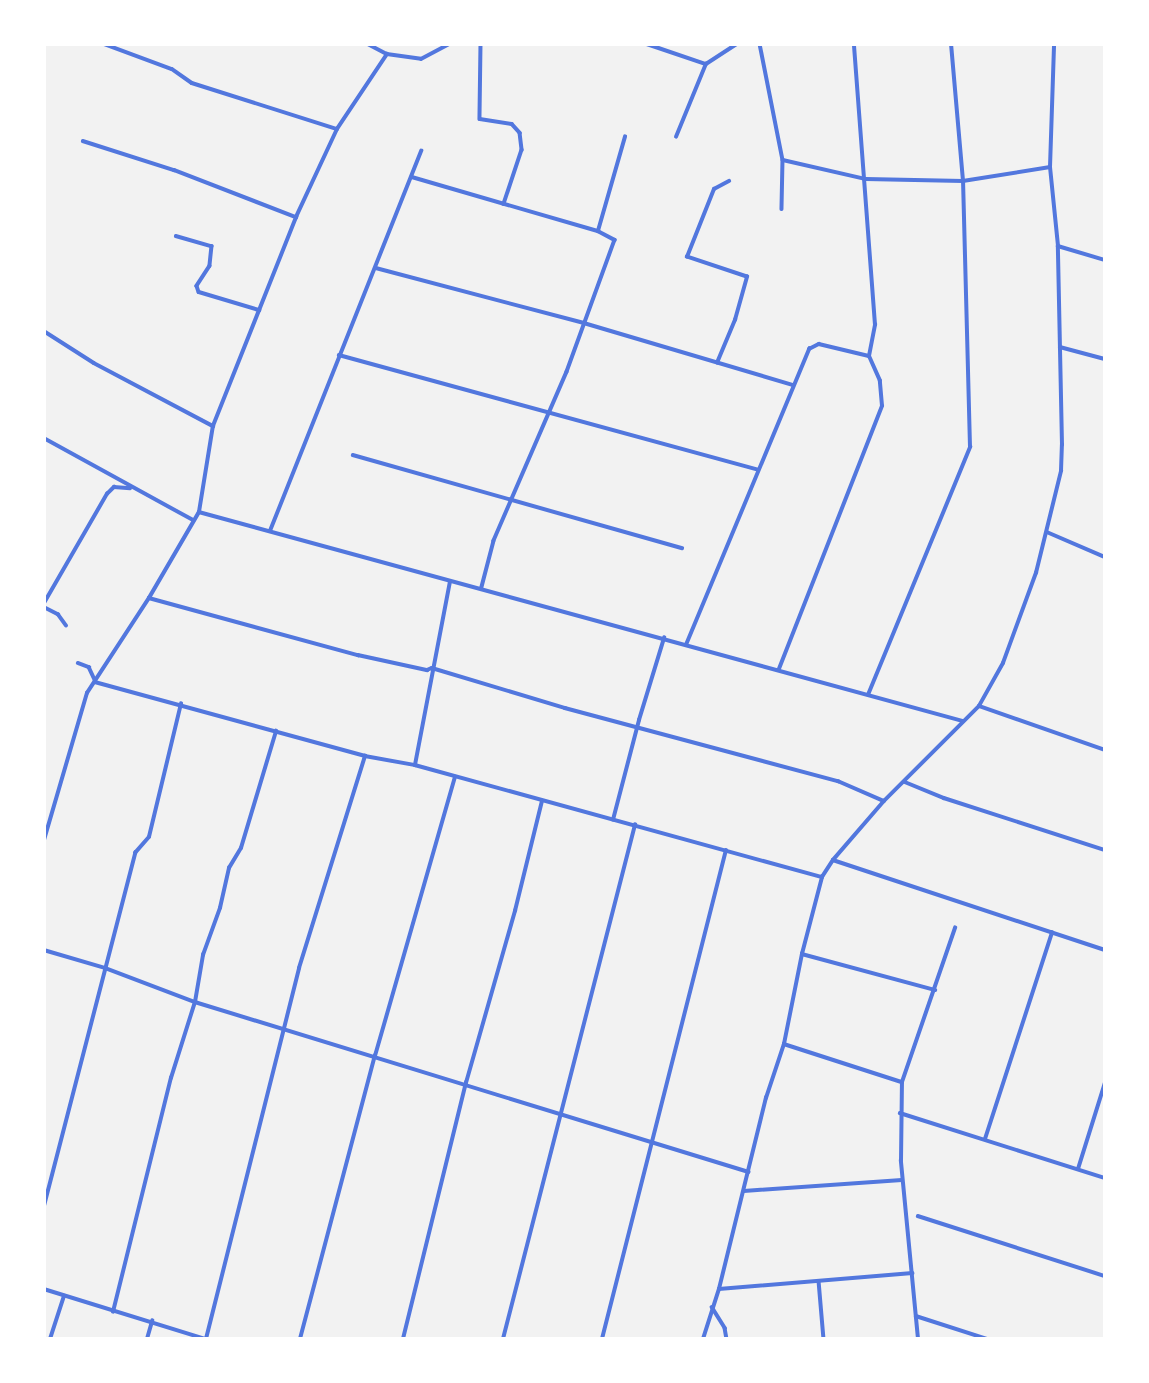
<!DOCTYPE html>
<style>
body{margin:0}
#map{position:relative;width:1149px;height:1383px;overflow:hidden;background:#f2f2f2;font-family:"Noto Serif",serif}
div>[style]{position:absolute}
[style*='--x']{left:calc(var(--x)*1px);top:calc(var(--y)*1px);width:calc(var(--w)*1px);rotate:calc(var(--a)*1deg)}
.minor>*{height:3.5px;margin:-1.75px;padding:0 1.75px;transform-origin:1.75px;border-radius:1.75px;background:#5277de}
.tertiary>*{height:3.5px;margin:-1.75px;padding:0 1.75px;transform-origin:1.75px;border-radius:1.75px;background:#5277de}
span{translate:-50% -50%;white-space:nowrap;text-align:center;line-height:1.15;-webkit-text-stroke:7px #fff;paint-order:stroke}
.frame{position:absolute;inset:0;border:46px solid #fff;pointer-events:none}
</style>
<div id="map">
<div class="minor">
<div style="--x:104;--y:44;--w:72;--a:20.2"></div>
<div style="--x:172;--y:69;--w:24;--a:35"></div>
<div style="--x:192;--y:83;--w:152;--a:17.6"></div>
<div style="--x:368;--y:44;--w:21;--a:28"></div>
<div style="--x:387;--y:54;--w:34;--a:8"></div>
<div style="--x:421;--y:59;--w:32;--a:-28"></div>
<div style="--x:481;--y:44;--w:75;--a:90.8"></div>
<div style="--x:480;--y:119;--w:32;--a:9"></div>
<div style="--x:512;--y:124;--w:12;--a:48"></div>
<div style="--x:520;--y:133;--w:17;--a:83"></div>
<div style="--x:522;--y:150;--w:57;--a:108.4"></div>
<div style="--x:647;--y:44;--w:62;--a:18.7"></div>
<div style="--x:760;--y:44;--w:118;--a:78.8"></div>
<div style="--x:783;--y:160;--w:49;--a:91.2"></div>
<div style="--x:676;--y:137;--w:79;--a:-67.7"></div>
<div style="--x:706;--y:64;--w:37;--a:-33"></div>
<div style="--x:83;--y:141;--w:96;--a:17.7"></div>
<div style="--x:174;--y:170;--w:131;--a:21.1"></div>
<div style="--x:783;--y:160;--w:85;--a:12.9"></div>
<div style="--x:866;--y:179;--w:97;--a:1.2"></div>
<div style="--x:963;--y:181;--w:88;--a:-9.1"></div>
<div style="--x:412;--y:177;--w:194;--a:16.2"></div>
<div style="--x:598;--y:231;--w:19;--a:28"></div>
<div style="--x:615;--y:240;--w:140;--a:110"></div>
<div style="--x:567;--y:372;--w:184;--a:113.4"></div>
<div style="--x:494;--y:541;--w:48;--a:104.6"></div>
<div style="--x:598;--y:231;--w:98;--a:-74"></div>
<div style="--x:176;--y:236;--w:37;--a:16"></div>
<div style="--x:212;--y:246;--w:20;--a:96"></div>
<div style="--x:210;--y:266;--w:24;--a:123"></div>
<div style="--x:197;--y:286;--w:6;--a:72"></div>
<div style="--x:199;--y:292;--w:63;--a:16.7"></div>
<div style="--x:1058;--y:246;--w:49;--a:16.6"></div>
<div style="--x:376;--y:268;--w:215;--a:14.8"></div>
<div style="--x:584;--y:323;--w:218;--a:16.5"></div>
<div style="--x:44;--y:331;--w:59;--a:32.6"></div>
<div style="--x:94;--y:363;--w:135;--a:27.9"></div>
<div style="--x:1060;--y:347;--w:47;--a:14.9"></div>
<div style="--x:339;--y:355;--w:434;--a:15.3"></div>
<div style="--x:717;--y:363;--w:47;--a:-67.3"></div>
<div style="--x:735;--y:320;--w:45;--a:-74.4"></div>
<div style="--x:747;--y:277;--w:63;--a:-161.6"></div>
<div style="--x:687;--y:257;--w:73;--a:-68.3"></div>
<div style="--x:714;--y:189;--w:17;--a:-28"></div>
<div style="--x:44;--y:438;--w:170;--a:28.8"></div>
<div style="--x:353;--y:455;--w:342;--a:15.8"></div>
<div style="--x:199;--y:512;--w:792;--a:15.3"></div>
<div style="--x:270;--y:531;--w:409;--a:-68.3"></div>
<div style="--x:1047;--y:532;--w:63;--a:23.3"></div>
<div style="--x:149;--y:598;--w:217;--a:15.3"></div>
<div style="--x:358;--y:655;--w:71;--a:12.3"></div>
<div style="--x:427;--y:670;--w:5;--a:-22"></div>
<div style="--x:432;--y:668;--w:139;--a:16.7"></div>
<div style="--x:565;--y:708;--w:283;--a:15"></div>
<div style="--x:838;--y:781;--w:50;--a:23.5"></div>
<div style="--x:44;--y:603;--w:126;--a:-60"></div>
<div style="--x:107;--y:494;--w:10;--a:-45"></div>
<div style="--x:114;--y:487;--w:16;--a:4"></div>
<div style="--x:44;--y:607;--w:16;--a:27"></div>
<div style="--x:58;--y:614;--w:14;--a:54"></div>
<div style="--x:686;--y:645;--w:321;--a:-67.4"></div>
<div style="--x:809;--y:349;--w:11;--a:-27"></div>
<div style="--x:819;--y:344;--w:51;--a:13.5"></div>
<div style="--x:78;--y:663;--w:12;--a:20"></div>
<div style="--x:89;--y:667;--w:14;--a:65"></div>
<div style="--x:779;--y:669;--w:282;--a:-68.6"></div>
<div style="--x:882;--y:406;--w:25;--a:-95"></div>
<div style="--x:880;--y:381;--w:27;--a:-114"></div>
<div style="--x:869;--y:356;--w:32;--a:-79"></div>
<div style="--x:875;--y:325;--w:282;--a:-94.3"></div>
<div style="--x:95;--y:682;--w:280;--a:15.3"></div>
<div style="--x:365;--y:756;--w:51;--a:10.2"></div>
<div style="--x:415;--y:765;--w:422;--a:15.4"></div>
<div style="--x:868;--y:695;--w:268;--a:-67.6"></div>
<div style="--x:970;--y:447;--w:266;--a:-91.5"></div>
<div style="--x:963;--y:181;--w:138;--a:-95"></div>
<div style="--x:979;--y:706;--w:133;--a:19.2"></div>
<div style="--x:415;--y:765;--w:186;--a:-79.2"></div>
<div style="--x:905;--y:782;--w:42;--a:22.3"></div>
<div style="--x:944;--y:798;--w:169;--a:17.9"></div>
<div style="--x:613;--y:820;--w:103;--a:-75.4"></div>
<div style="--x:639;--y:720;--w:86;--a:-73"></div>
<div style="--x:44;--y:840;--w:153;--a:-73.7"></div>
<div style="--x:87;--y:693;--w:113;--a:-56.9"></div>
<div style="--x:149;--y:598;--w:99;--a:-59.8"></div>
<div style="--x:199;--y:512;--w:87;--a:-80.8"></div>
<div style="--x:213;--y:426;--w:225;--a:-68.3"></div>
<div style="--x:296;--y:217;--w:97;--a:-65"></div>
<div style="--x:337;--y:129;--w:90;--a:-56.3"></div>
<div style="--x:833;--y:860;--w:287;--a:18.3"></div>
<div style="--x:44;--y:950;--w:64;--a:16.4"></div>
<div style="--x:105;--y:968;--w:96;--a:20.7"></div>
<div style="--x:195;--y:1002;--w:579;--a:17.06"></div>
<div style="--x:802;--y:954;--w:138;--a:15.1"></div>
<div style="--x:784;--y:1044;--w:124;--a:17.9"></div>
<div style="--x:900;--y:1113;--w:215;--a:17.6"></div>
<div style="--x:985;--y:1139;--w:217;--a:-72"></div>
<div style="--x:1078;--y:1169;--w:90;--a:-72.6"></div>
<div style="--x:744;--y:1191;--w:158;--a:-4"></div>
<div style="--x:44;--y:1206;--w:365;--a:-75.5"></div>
<div style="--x:135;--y:853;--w:21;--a:-49"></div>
<div style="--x:149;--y:837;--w:137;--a:-76.5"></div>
<div style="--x:918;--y:1216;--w:196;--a:17.8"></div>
<div style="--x:819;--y:1281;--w:58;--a:85.1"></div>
<div style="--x:44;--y:1289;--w:170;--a:17.2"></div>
<div style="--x:719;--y:1289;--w:194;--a:-4.7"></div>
<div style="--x:712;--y:1307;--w:25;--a:58"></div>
<div style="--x:725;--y:1328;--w:11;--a:80"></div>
<div style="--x:113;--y:1312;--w:241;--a:-76.1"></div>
<div style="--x:171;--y:1078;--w:80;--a:-72.5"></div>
<div style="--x:195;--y:1002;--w:48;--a:-80.3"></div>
<div style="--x:203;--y:955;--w:50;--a:-70.1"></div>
<div style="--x:220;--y:908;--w:41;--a:-77.3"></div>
<div style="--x:229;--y:868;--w:23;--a:-59"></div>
<div style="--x:241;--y:848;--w:122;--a:-73.3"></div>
<div style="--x:916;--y:1316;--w:75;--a:17.9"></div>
<div style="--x:50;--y:1339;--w:45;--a:-72"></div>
<div style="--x:147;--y:1339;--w:19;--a:-74"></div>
<div style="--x:206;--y:1339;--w:382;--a:-75.9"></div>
<div style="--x:299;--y:968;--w:222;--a:-72.7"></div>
<div style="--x:300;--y:1339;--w:293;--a:-75.2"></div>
<div style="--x:375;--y:1056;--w:290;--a:-74"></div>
<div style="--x:403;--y:1339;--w:264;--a:-76.2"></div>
<div style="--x:466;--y:1083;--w:179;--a:-74.1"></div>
<div style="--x:515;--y:911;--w:113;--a:-76.2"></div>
<div style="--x:503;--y:1339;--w:531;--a:-75.6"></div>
<div style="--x:602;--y:1339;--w:504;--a:-75.77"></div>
<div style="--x:918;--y:1339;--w:179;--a:-95.5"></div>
<div style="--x:901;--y:1161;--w:79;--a:-89.3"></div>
<div style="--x:902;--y:1082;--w:163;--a:-71"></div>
</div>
<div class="tertiary">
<div style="--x:703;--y:1339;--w:52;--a:-72.3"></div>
<div style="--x:719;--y:1289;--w:197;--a:-76.2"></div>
<div style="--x:766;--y:1098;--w:57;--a:-71.6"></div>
<div style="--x:784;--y:1044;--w:92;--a:-78.7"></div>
<div style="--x:802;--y:954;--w:80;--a:-75.4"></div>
<div style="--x:822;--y:877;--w:20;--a:-57"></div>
<div style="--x:833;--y:860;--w:78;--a:-49.2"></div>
<div style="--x:884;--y:801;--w:134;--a:-45"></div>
<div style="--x:979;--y:706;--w:49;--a:-60.8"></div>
<div style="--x:1003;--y:663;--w:96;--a:-69.9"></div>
<div style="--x:1036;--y:573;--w:105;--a:-76.2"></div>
<div style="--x:1061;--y:471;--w:26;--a:-88"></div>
<div style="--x:1062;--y:445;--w:199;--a:-91.2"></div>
<div style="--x:1058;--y:246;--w:79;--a:-95.8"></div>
<div style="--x:1050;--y:167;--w:123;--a:-88.1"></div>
</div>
<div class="frame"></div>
</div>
